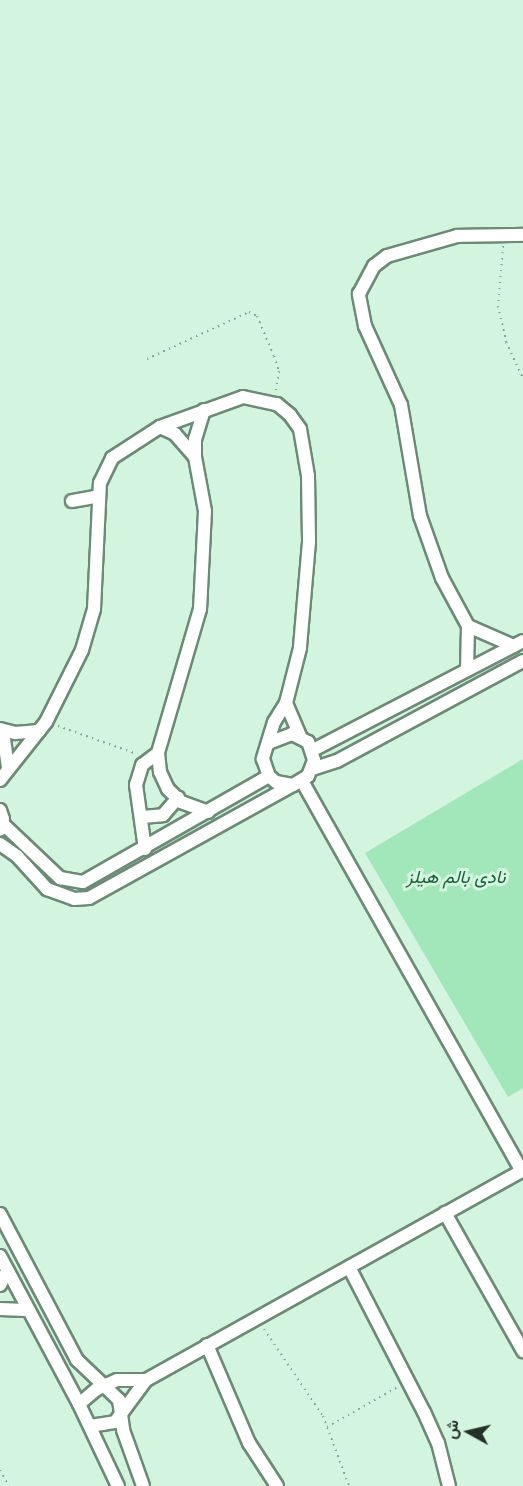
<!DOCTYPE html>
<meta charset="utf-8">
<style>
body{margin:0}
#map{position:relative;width:523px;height:1486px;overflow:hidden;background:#d3f4de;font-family:Lora,Vazirmatn,serif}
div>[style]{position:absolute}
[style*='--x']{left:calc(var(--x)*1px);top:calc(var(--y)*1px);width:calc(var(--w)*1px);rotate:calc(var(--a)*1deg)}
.green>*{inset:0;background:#a2e7ba}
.path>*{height:2px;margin-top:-1px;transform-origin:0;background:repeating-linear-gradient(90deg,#89a191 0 1.5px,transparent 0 6px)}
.roads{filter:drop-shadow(2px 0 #6c8a76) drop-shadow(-2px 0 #6c8a76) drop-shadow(0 2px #6c8a76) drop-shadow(0 -2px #6c8a76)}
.minor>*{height:12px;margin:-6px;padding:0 6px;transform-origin:6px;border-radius:6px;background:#fff}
span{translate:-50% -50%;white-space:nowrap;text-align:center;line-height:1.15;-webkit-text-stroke:6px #d3f4de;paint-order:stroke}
.park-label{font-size:18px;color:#185f3a;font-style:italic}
.north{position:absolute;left:439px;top:1402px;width:60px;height:60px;-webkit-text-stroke:4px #d3f4de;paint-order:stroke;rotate:278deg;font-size:16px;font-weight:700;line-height:24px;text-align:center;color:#243028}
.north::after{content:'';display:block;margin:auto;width:21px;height:27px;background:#243028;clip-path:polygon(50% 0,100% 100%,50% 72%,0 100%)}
</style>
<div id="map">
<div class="green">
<div style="clip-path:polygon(523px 759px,523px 1088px,508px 1097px,365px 853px)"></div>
</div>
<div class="path">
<div style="--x:503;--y:246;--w:60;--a:94.8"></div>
<div style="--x:498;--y:306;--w:37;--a:77"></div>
<div style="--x:506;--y:342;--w:40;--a:65"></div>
<div style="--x:147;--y:359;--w:112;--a:-24.7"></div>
<div style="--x:249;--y:312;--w:9;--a:27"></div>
<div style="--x:257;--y:316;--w:43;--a:67"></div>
<div style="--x:274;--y:356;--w:16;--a:72"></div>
<div style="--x:279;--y:371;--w:20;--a:99"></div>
<div style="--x:58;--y:726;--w:84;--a:19.5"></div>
<div style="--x:264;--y:1329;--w:105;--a:55.9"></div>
<div style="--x:323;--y:1416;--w:75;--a:69.6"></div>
<div style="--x:327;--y:1427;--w:81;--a:-29.4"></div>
<div style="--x:0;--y:1470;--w:18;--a:61"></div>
</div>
<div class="roads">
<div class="minor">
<div style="--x:204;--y:410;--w:30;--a:107"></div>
<div style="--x:195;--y:439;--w:18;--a:90"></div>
<div style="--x:195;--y:457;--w:55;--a:79.5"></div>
<div style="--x:205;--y:511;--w:98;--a:92.9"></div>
<div style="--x:200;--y:609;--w:150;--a:106.3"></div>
<div style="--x:158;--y:753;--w:19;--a:84"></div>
<div style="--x:160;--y:772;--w:19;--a:65"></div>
<div style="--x:168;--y:789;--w:18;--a:45"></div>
<div style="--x:181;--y:802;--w:29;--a:20"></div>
<div style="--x:160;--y:427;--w:17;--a:25"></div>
<div style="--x:175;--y:434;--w:30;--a:49"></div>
<div style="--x:72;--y:501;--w:27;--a:-10"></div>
<div style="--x:468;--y:626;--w:50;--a:23.5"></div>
<div style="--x:467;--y:670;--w:44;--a:-88.7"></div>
<div style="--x:468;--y:626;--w:55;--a:-118.4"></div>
<div style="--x:442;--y:578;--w:66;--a:-109.5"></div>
<div style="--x:420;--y:516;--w:113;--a:-99.7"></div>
<div style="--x:401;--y:405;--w:87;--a:-114.5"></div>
<div style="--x:365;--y:326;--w:33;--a:-101"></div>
<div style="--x:359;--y:294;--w:32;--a:-62"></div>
<div style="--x:374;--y:266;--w:16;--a:-38"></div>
<div style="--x:387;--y:256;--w:73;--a:-15.9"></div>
<div style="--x:457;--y:236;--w:66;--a:-0.9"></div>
<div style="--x:286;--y:703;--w:36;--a:67"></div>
<div style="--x:0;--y:729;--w:16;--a:15"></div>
<div style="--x:15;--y:733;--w:24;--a:-5"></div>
<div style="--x:3;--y:732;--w:36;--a:82"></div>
<div style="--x:313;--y:750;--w:237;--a:-27.4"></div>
<div style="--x:312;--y:769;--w:26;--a:-18"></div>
<div style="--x:337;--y:761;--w:211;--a:-28.3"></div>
<div style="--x:0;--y:780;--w:74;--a:-51.6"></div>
<div style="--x:46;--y:722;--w:80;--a:-63.4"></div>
<div style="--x:82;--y:650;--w:43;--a:-73.7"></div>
<div style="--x:94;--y:609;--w:126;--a:-87.3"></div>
<div style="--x:100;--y:483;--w:28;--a:-64"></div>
<div style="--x:112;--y:458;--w:57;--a:-32.9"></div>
<div style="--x:160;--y:427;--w:88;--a:-19.9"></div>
<div style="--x:243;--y:397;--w:35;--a:12"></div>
<div style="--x:277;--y:404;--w:17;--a:40"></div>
<div style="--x:290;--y:415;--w:17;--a:54"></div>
<div style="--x:300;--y:429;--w:48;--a:80.3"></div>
<div style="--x:308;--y:476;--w:66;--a:89.1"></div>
<div style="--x:309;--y:542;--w:106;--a:94.9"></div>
<div style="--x:300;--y:648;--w:57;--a:104.3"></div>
<div style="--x:286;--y:703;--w:22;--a:122"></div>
<div style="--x:274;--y:722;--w:39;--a:107"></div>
<div style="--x:263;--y:759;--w:18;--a:71"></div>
<div style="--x:269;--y:776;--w:9;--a:41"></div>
<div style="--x:276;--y:782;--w:17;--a:10"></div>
<div style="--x:293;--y:785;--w:17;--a:-31"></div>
<div style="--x:308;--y:776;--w:17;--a:-69"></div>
<div style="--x:314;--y:760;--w:19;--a:-108"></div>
<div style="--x:308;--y:742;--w:18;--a:-153"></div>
<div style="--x:292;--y:734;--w:25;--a:159"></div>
<div style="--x:302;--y:781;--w:448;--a:60.6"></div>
<div style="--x:0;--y:810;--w:9;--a:72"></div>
<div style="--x:3;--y:819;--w:11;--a:105"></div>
<div style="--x:142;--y:817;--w:21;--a:-5"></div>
<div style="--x:163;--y:815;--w:23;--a:-49"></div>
<div style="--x:3;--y:824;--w:79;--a:43.5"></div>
<div style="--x:60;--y:878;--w:23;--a:10"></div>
<div style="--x:83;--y:882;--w:214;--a:-29.7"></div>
<div style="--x:0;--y:844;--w:21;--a:35"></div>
<div style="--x:17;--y:856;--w:45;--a:47.7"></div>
<div style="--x:47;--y:889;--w:29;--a:20"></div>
<div style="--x:74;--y:899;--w:15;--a:-4"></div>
<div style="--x:89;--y:898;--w:233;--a:-29"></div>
<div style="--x:145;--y:849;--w:65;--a:-98"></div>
<div style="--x:136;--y:785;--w:21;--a:-73"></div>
<div style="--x:142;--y:765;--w:20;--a:-37"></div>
<div style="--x:445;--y:1213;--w:159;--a:60.5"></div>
<div style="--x:0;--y:1214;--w:165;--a:62.2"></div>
<div style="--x:77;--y:1360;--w:58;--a:43.6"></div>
<div style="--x:119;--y:1400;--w:30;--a:82"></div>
<div style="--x:123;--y:1430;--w:59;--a:70.3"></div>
<div style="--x:0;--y:1256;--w:168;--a:61.9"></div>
<div style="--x:79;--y:1404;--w:91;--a:64.6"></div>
<div style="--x:349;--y:1267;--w:163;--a:62.7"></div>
<div style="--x:424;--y:1412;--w:34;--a:66"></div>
<div style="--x:438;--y:1443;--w:44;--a:75.7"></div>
<div style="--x:0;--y:1285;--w:16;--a:-63"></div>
<div style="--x:0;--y:1309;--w:26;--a:2"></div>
<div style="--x:207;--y:1345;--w:107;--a:66.8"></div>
<div style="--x:249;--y:1443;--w:51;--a:56.9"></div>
<div style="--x:79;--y:1404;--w:23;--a:-40"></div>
<div style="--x:97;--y:1389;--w:22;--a:-24"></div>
<div style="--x:117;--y:1380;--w:29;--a:0"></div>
<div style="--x:90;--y:1426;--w:25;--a:-9"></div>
<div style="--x:115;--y:1422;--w:52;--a:-53.6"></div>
<div style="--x:146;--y:1380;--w:432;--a:-29.1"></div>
</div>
</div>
<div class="park-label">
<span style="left:456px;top:877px">نادى بالم هيلز</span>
</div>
<div class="north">ش</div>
</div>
